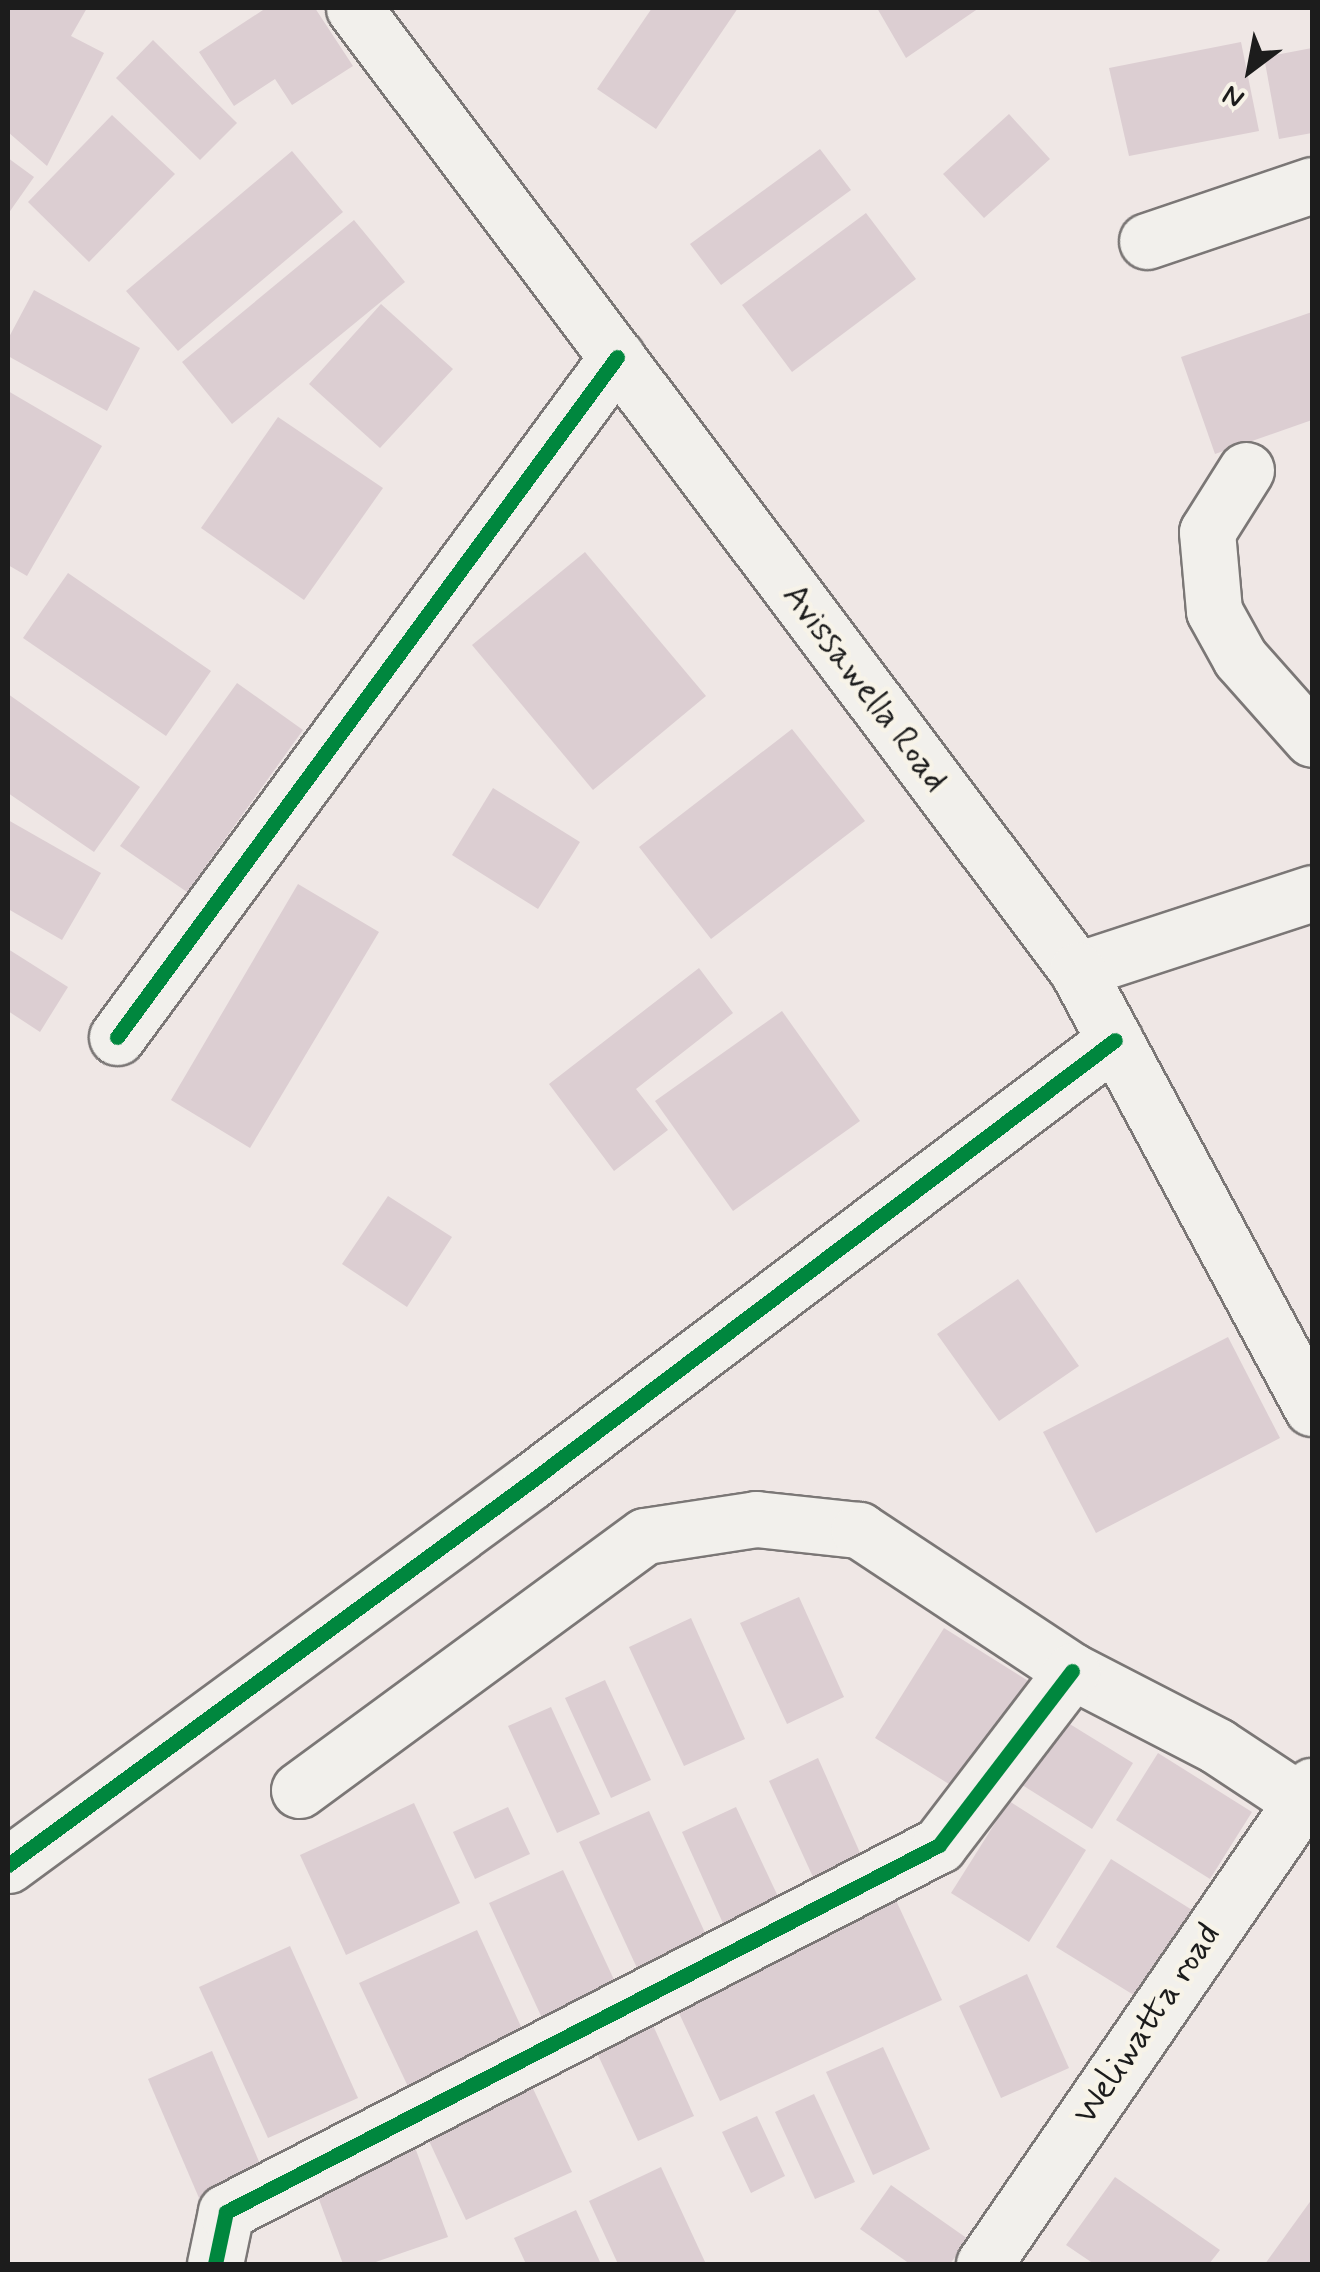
<!DOCTYPE html>
<style>
body{margin:0}
#map{position:relative;width:1320px;height:2272px;overflow:hidden;background:#efe7e5;font-family:Mynerve,sans-serif}
div>[style]{position:absolute}
[style*='--x']{left:calc(var(--x)*1px);top:calc(var(--y)*1px);width:calc(var(--w)*1px);rotate:calc(var(--a)*1deg)}
.building>*{inset:0;background:#dcced2}
.roads{filter:drop-shadow(2px 0 #7b7776) drop-shadow(-2px 0 #7b7776) drop-shadow(0 2px #7b7776) drop-shadow(0 -2px #7b7776)}
.minor>*{height:55px;margin:-27.5px;padding:0 27.5px;transform-origin:27.5px;border-radius:27.5px;background:#f2f0ec}
.major>*{height:55px;margin:-27.5px;padding:0 27.5px;transform-origin:27.5px;border-radius:27.5px;background:#f2f0ec}
.cycleway>*{height:15px;margin:-7.5px;padding:0 7.5px;transform-origin:7.5px;border-radius:7.5px;background:#00873e}
span{translate:-50% -50%;white-space:nowrap;text-align:center;line-height:1.15;-webkit-text-stroke:9px #f7f3e8;paint-order:stroke}
.street-label{font-size:35px;color:#1c1c1c}
.frame{position:absolute;inset:0;border:10px solid #1c1c1c;pointer-events:none}
.north{position:absolute;left:1200px;top:20px;width:100px;height:100px;-webkit-text-stroke:8px #f7f3e8;paint-order:stroke;rotate:212deg;font-size:28px;font-weight:700;line-height:40px;text-align:center;color:#1c1c1c}
.north::after{content:'';display:block;margin:auto;width:35px;height:45px;background:#1c1c1c;clip-path:polygon(50% 0,100% 100%,50% 72%,0 100%)}
</style>
<div id="map">
<div class="building">
<div style="clip-path:polygon(8px 8px,87px 8px,71px 36px,104px 53px,47px 166px,8px 132px)"></div>
<div style="clip-path:polygon(266px 8px,315px 8px,353px 66px,292px 105px,275px 79px,234px 106px,199px 52px)"></div>
<div style="clip-path:polygon(652px 8px,738px 8px,656px 129px,597px 89px)"></div>
<div style="clip-path:polygon(877px 8px,979px 8px,906px 58px)"></div>
<div style="clip-path:polygon(153px 40px,237px 123px,200px 160px,116px 78px)"></div>
<div style="clip-path:polygon(1241px 42px,1259px 131px,1129px 156px,1109px 68px)"></div>
<div style="clip-path:polygon(1312px 48px,1312px 133px,1279px 139px,1264px 57px)"></div>
<div style="clip-path:polygon(1009px 114px,1050px 159px,984px 218px,943px 174px)"></div>
<div style="clip-path:polygon(112px 115px,175px 174px,89px 262px,28px 202px)"></div>
<div style="clip-path:polygon(820px 149px,851px 190px,721px 285px,690px 244px)"></div>
<div style="clip-path:polygon(292px 151px,343px 212px,178px 351px,126px 291px)"></div>
<div style="clip-path:polygon(8px 158px,34px 177px,8px 214px)"></div>
<div style="clip-path:polygon(866px 213px,916px 279px,792px 372px,742px 305px)"></div>
<div style="clip-path:polygon(354px 220px,405px 282px,232px 424px,182px 362px)"></div>
<div style="clip-path:polygon(34px 290px,140px 348px,107px 411px,8px 356px,8px 339px)"></div>
<div style="clip-path:polygon(381px 304px,453px 369px,380px 448px,309px 384px)"></div>
<div style="clip-path:polygon(1312px 312px,1312px 420px,1215px 454px,1181px 357px)"></div>
<div style="clip-path:polygon(8px 391px,102px 446px,27px 576px,8px 565px)"></div>
<div style="clip-path:polygon(278px 417px,383px 488px,304px 600px,201px 528px)"></div>
<div style="clip-path:polygon(585px 552px,706px 696px,593px 790px,472px 645px)"></div>
<div style="clip-path:polygon(68px 573px,211px 671px,166px 736px,23px 638px)"></div>
<div style="clip-path:polygon(237px 683px,303px 730px,187px 892px,120px 846px)"></div>
<div style="clip-path:polygon(8px 694px,140px 787px,94px 852px,8px 793px)"></div>
<div style="clip-path:polygon(792px 729px,865px 821px,711px 939px,639px 847px)"></div>
<div style="clip-path:polygon(493px 788px,580px 842px,538px 909px,452px 855px)"></div>
<div style="clip-path:polygon(8px 820px,101px 873px,62px 940px,8px 909px)"></div>
<div style="clip-path:polygon(298px 884px,379px 932px,250px 1148px,171px 1100px)"></div>
<div style="clip-path:polygon(8px 949px,68px 987px,40px 1032px,8px 1011px)"></div>
<div style="clip-path:polygon(699px 968px,733px 1013px,636px 1089px,668px 1130px,614px 1171px,549px 1084px)"></div>
<div style="clip-path:polygon(782px 1011px,860px 1121px,733px 1211px,655px 1101px)"></div>
<div style="clip-path:polygon(388px 1196px,452px 1237px,407px 1307px,342px 1264px)"></div>
<div style="clip-path:polygon(1018px 1279px,1079px 1366px,999px 1421px,937px 1334px)"></div>
<div style="clip-path:polygon(1228px 1337px,1280px 1438px,1096px 1533px,1043px 1432px)"></div>
<div style="clip-path:polygon(799px 1597px,844px 1697px,787px 1724px,740px 1623px)"></div>
<div style="clip-path:polygon(691px 1618px,745px 1739px,684px 1766px,629px 1647px)"></div>
<div style="clip-path:polygon(944px 1628px,1041px 1689px,973px 1799px,875px 1738px)"></div>
<div style="clip-path:polygon(605px 1680px,651px 1780px,611px 1798px,565px 1698px)"></div>
<div style="clip-path:polygon(551px 1707px,600px 1814px,557px 1833px,508px 1726px)"></div>
<div style="clip-path:polygon(1060px 1718px,1133px 1763px,1092px 1829px,1019px 1783px)"></div>
<div style="clip-path:polygon(1158px 1753px,1252px 1812px,1210px 1879px,1116px 1820px)"></div>
<div style="clip-path:polygon(818px 1758px,861px 1855px,813px 1877px,769px 1781px)"></div>
<div style="clip-path:polygon(1009px 1801px,1086px 1850px,1029px 1942px,951px 1893px)"></div>
<div style="clip-path:polygon(414px 1803px,460px 1903px,346px 1955px,300px 1855px)"></div>
<div style="clip-path:polygon(508px 1807px,530px 1854px,475px 1879px,453px 1832px)"></div>
<div style="clip-path:polygon(736px 1807px,782px 1905px,726px 1930px,682px 1832px)"></div>
<div style="clip-path:polygon(649px 1811px,707px 1937px,637px 1968px,579px 1842px)"></div>
<div style="clip-path:polygon(1111px 1859px,1200px 1915px,1145px 2002px,1056px 1947px)"></div>
<div style="clip-path:polygon(563px 1870px,616px 1984px,542px 2018px,489px 1903px)"></div>
<div style="clip-path:polygon(894px 1896px,942px 2000px,720px 2101px,671px 1996px)"></div>
<div style="clip-path:polygon(477px 1930px,528px 2042px,412px 2095px,359px 1983px)"></div>
<div style="clip-path:polygon(290px 1946px,358px 2098px,268px 2138px,199px 1987px)"></div>
<div style="clip-path:polygon(1027px 1974px,1069px 2068px,1001px 2098px,959px 2006px)"></div>
<div style="clip-path:polygon(647px 2012px,694px 2116px,638px 2141px,590px 2038px)"></div>
<div style="clip-path:polygon(883px 2047px,930px 2149px,873px 2175px,826px 2072px)"></div>
<div style="clip-path:polygon(212px 2051px,263px 2171px,199px 2198px,148px 2079px)"></div>
<div style="clip-path:polygon(529px 2080px,572px 2172px,466px 2220px,423px 2128px)"></div>
<div style="clip-path:polygon(814px 2094px,855px 2182px,815px 2199px,775px 2112px)"></div>
<div style="clip-path:polygon(757px 2116px,785px 2176px,751px 2193px,722px 2132px)"></div>
<div style="clip-path:polygon(413px 2142px,448px 2237px,370px 2264px,343px 2264px,311px 2178px)"></div>
<div style="clip-path:polygon(661px 2167px,706px 2264px,618px 2264px,589px 2201px)"></div>
<div style="clip-path:polygon(1115px 2177px,1220px 2250px,1209px 2264px,1094px 2264px,1066px 2245px)"></div>
<div style="clip-path:polygon(891px 2185px,968px 2239px,950px 2264px,910px 2264px,860px 2229px)"></div>
<div style="clip-path:polygon(1312px 2199px,1312px 2264px,1265px 2264px)"></div>
<div style="clip-path:polygon(576px 2210px,601px 2264px,526px 2264px,514px 2238px)"></div>
</div>
<div class="roads">
<div class="minor">
<div style="--x:1147;--y:241;--w:174;--a:-18.7"></div>
<div style="--x:1246;--y:470;--w:73;--a:122.2"></div>
<div style="--x:1207;--y:532;--w:79;--a:84.9"></div>
<div style="--x:1214;--y:611;--w:54;--a:61"></div>
<div style="--x:1240;--y:658;--w:108;--a:48.4"></div>
<div style="--x:1077;--y:970;--w:247;--a:-18.1"></div>
<div style="--x:117;--y:1037;--w:844;--a:-53.67"></div>
<div style="--x:299;--y:1790;--w:429;--a:-36.3"></div>
<div style="--x:645;--y:1536;--w:112;--a:-8.7"></div>
<div style="--x:756;--y:1519;--w:104;--a:6.1"></div>
<div style="--x:859;--y:1530;--w:255;--a:33.5"></div>
<div style="--x:1072;--y:1671;--w:163;--a:27.3"></div>
<div style="--x:1217;--y:1746;--w:98;--a:33.4"></div>
<div style="--x:8;--y:1865;--w:647;--a:-36.27"></div>
<div style="--x:530;--y:1482;--w:733;--a:-37.07"></div>
<div style="--x:215;--y:2264;--w:53;--a:-78.1"></div>
<div style="--x:226;--y:2212;--w:802;--a:-27.24"></div>
<div style="--x:939;--y:1845;--w:219;--a:-52.6"></div>
<div style="--x:984;--y:2264;--w:580;--a:-55.54"></div>
</div>
<div class="major">
<div style="--x:354;--y:8;--w:1203;--a:53.07"></div>
<div style="--x:1077;--y:970;--w:497;--a:61.8"></div>
</div>
</div>
<div class="cycleway">
<div style="--x:117;--y:1037;--w:844;--a:-53.67"></div>
<div style="--x:8;--y:1865;--w:647;--a:-36.27"></div>
<div style="--x:530;--y:1482;--w:733;--a:-37.07"></div>
<div style="--x:215;--y:2264;--w:53;--a:-78.1"></div>
<div style="--x:226;--y:2212;--w:802;--a:-27.24"></div>
<div style="--x:939;--y:1845;--w:219;--a:-52.6"></div>
</div>
<div class="street-label">
<span style="left:865px;top:688px;rotate:53deg">Avissawella Road</span>
<span style="left:1147px;top:2024px;rotate:-56deg">Weliwatta road</span>
</div>
<div class="frame"></div>
<div class="north">N</div>
</div>
